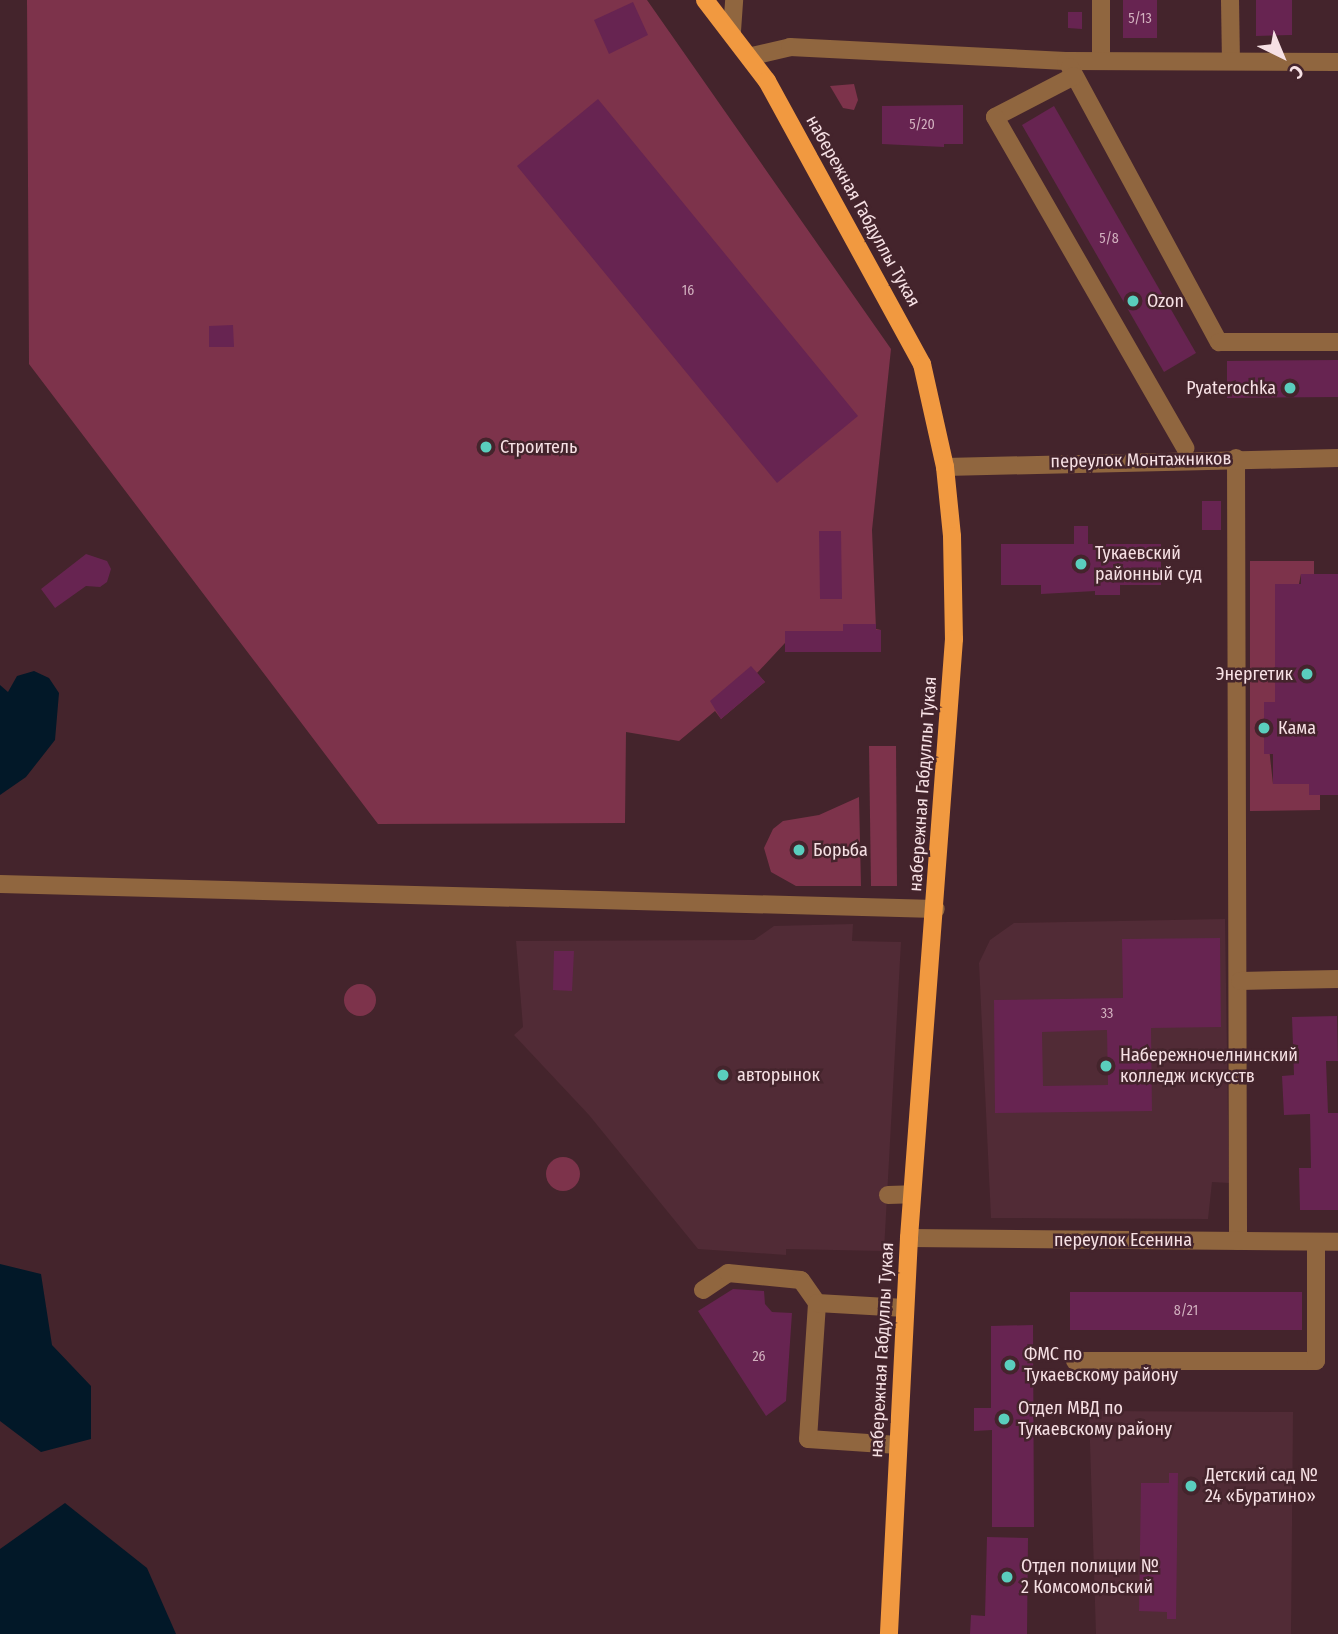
<!DOCTYPE html>
<meta charset="utf-8">
<style>
body{margin:0}
#map{position:relative;width:1338px;height:1634px;overflow:hidden;background:#44242c;font-family:"Fira Sans Condensed",sans-serif}
div>[style]{position:absolute}
[style*='--x']{left:calc(var(--x)*1px);top:calc(var(--y)*1px);width:calc(var(--w)*1px);rotate:calc(var(--a)*1deg)}
.built>*{inset:0;background:#512b36}
.green>*{inset:0;background:#7d334b}
.round{border-radius:50%}
.water>*{inset:0;background:#021828}
.building>*{inset:0;background:#672451}
.minor>*{height:18px;margin:-9px;padding:0 9px;transform-origin:9px;border-radius:9px;background:#90663f}
.major>*{height:18px;margin:-9px;padding:0 9px;transform-origin:9px;border-radius:9px;background:#f19940}
.dots>*{width:19px;height:19px;translate:-50% -50%;box-sizing:border-box;border:4px solid #44242c;border-radius:50%}
span{translate:-50% -50%;white-space:nowrap;text-align:center;line-height:1.15;-webkit-text-stroke:5px #44242c;paint-order:stroke}
.number-label{font-size:14px;color:#d2b1bf}
.number-label span{-webkit-text-stroke-width:0}
.street-label{font-size:18px;color:#f6e0e4}
.poi-label{font-size:18px;color:#f6e0e4}
.left{translate:0 -50%;text-align:left}
.right{translate:-100% -50%;text-align:right}
.north{position:absolute;left:1247px;top:21px;width:70px;height:70px;-webkit-text-stroke:5px #44242c;paint-order:stroke;rotate:137deg;font-size:19px;font-weight:700;line-height:28px;text-align:center;color:#f6e0e4}
.north::after{content:'';display:block;margin:auto;width:24px;height:32px;background:#f6e0e4;clip-path:polygon(50% 0,100% 100%,50% 72%,0 100%)}
</style>
<div id="map">
<div class="built">
<div style="clip-path:polygon(1225px 919px,1229px 1183px,1212px 1182px,1208px 1219px,991px 1218px,979px 963px,990px 940px,1014px 923px)"></div>
<div style="clip-path:polygon(853px 924px,852px 941px,901px 942px,884px 1251px,786px 1249px,786px 1255px,698px 1249px,589px 1115px,514px 1035px,523px 1027px,516px 941px,754px 940px,774px 926px)"></div>
<div style="clip-path:polygon(1089px 1411px,1293px 1412px,1291px 1634px,1096px 1634px)"></div>
</div>
<div class="green">
<div style="clip-path:polygon(27px 0,647px 0,891px 349px,872px 530px,876px 629px,881px 630px,881px 652px,785px 643px,757px 673px,765px 682px,721px 719px,715px 711px,679px 741px,626px 732px,625px 823px,378px 824px,29px 364px)"></div>
<div style="clip-path:polygon(854px 84px,858px 100px,854px 110px,843px 108px,830px 86px)"></div>
<div style="clip-path:polygon(1250px 561px,1314px 561px,1314px 574px,1301px 574px,1275px 702px,1264px 702px,1273px 784px,1309px 784px,1309px 795px,1320px 795px,1320px 810px,1250px 811px)"></div>
<div style="clip-path:polygon(869px 746px,896px 746px,897px 886px,871px 886px)"></div>
<div style="clip-path:polygon(859px 797px,861px 886px,796px 886px,771px 872px,764px 848px,773px 829px,783px 821px,819px 815px)"></div>
<div class="round" style="left:344px;top:984px;width:32px;height:32px"></div>
<div class="round" style="left:546px;top:1157px;width:34px;height:34px"></div>
</div>
<div class="water">
<div style="clip-path:polygon(34px 671px,49px 678px,59px 693px,55px 740px,26px 777px,0 795px,0 685px,8px 692px,17px 676px)"></div>
<div style="clip-path:polygon(0 1264px,41px 1274px,52px 1345px,91px 1386px,91px 1439px,41px 1452px,0 1421px)"></div>
<div style="clip-path:polygon(65px 1503px,147px 1568px,176px 1634px,0 1634px,0 1549px)"></div>
</div>
<div class="building">
<div style="clip-path:polygon(1123px 0,1157px 0,1157px 38px,1123px 38px)"></div>
<div style="clip-path:polygon(1256px 0,1292px 0,1292px 35px,1256px 36px)"></div>
<div style="clip-path:polygon(633px 2px,648px 35px,609px 54px,594px 20px)"></div>
<div style="clip-path:polygon(1068px 12px,1082px 12px,1082px 29px,1068px 28px)"></div>
<div style="clip-path:polygon(598px 99px,858px 416px,777px 483px,517px 166px)"></div>
<div style="clip-path:polygon(963px 105px,963px 144px,944px 144px,944px 147px,882px 144px,882px 106px)"></div>
<div style="clip-path:polygon(1054px 106px,1196px 353px,1164px 372px,1022px 125px)"></div>
<div style="clip-path:polygon(233px 325px,234px 347px,209px 347px,209px 326px)"></div>
<div style="clip-path:polygon(1338px 360px,1338px 397px,1227px 398px,1227px 361px)"></div>
<div style="clip-path:polygon(1202px 501px,1221px 501px,1221px 530px,1202px 530px)"></div>
<div style="clip-path:polygon(1074px 526px,1088px 526px,1088px 544px,1161px 544px,1161px 585px,1120px 585px,1120px 595px,1095px 595px,1095px 591px,1041px 594px,1041px 585px,1001px 585px,1001px 544px,1074px 544px)"></div>
<div style="clip-path:polygon(819px 531px,841px 531px,842px 599px,820px 599px)"></div>
<div style="clip-path:polygon(86px 554px,107px 561px,111px 569px,107px 582px,100px 587px,86px 586px,55px 608px,41px 589px)"></div>
<div style="clip-path:polygon(1301px 574px,1338px 574px,1338px 795px,1309px 795px,1309px 784px,1273px 784px,1273px 754px,1264px 754px,1264px 702px,1275px 702px,1275px 584px,1301px 584px)"></div>
<div style="clip-path:polygon(843px 624px,876px 624px,876px 630px,881px 630px,881px 652px,785px 652px,785px 631px,843px 631px)"></div>
<div style="clip-path:polygon(751px 666px,765px 682px,721px 719px,710px 701px)"></div>
<div style="clip-path:polygon(evenodd,1220px 938px,1221px 1027px,1151px 1028px,1152px 1111px,995px 1113px,994px 1000px,1123px 998px,1122px 939px,1220px 938px,1107px 1030px,1108px 1085px,1043px 1086px,1042px 1032px,1107px 1030px)"></div>
<div style="clip-path:polygon(554px 951px,574px 951px,572px 991px,553px 990px)"></div>
<div style="clip-path:polygon(1337px 1016px,1338px 1061px,1326px 1061px,1328px 1113px,1338px 1113px,1338px 1210px,1300px 1210px,1299px 1168px,1311px 1168px,1310px 1114px,1284px 1115px,1282px 1076px,1294px 1075px,1292px 1017px)"></div>
<div style="clip-path:polygon(733px 1289px,764px 1291px,765px 1304px,772px 1312px,792px 1313px,786px 1401px,766px 1416px,698px 1311px)"></div>
<div style="clip-path:polygon(1070px 1292px,1302px 1292px,1302px 1330px,1070px 1330px)"></div>
<div style="clip-path:polygon(1033px 1325px,1034px 1527px,992px 1527px,992px 1430px,974px 1431px,974px 1408px,991px 1408px,991px 1326px)"></div>
<div style="clip-path:polygon(1169px 1473px,1178px 1473px,1176px 1619px,1167px 1619px,1167px 1612px,1139px 1611px,1141px 1483px,1169px 1483px)"></div>
<div style="clip-path:polygon(987px 1537px,1028px 1538px,1027px 1634px,970px 1634px,971px 1615px,985px 1616px)"></div>
</div>
<div class="minor">
<div style="--x:1101;--y:0;--w:60;--a:90"></div>
<div style="--x:1230;--y:0;--w:61;--a:89.1"></div>
<div style="--x:732;--y:31;--w:31;--a:-86"></div>
<div style="--x:752;--y:56;--w:39;--a:-13"></div>
<div style="--x:790;--y:47;--w:276;--a:2.9"></div>
<div style="--x:1066;--y:61;--w:272;--a:0.2"></div>
<div style="--x:1070;--y:67;--w:313;--a:61.6"></div>
<div style="--x:1219;--y:342;--w:119;--a:0"></div>
<div style="--x:1074;--y:76;--w:89;--a:152.6"></div>
<div style="--x:995;--y:117;--w:382;--a:60.1"></div>
<div style="--x:1236;--y:458;--w:783;--a:89.85"></div>
<div style="--x:945;--y:467;--w:393;--a:-1.3"></div>
<div style="--x:0;--y:884;--w:936;--a:1.53"></div>
<div style="--x:1240;--y:981;--w:98;--a:-1.2"></div>
<div style="--x:888;--y:1195;--w:24;--a:-2"></div>
<div style="--x:909;--y:1238;--w:429;--a:0.5"></div>
<div style="--x:703;--y:1290;--w:30;--a:-34"></div>
<div style="--x:728;--y:1273;--w:73;--a:5.5"></div>
<div style="--x:801;--y:1280;--w:28;--a:55"></div>
<div style="--x:1075;--y:1361;--w:241;--a:0"></div>
<div style="--x:1316;--y:1361;--w:119;--a:-90"></div>
<div style="--x:898;--y:1445;--w:90;--a:-176.2"></div>
<div style="--x:808;--y:1439;--w:136;--a:-86.2"></div>
<div style="--x:817;--y:1303;--w:88;--a:3.3"></div>
</div>
<div class="major">
<div style="--x:705;--y:0;--w:102;--a:52.6"></div>
<div style="--x:767;--y:81;--w:323;--a:61.3"></div>
<div style="--x:922;--y:364;--w:106;--a:77.4"></div>
<div style="--x:945;--y:467;--w:69;--a:84.2"></div>
<div style="--x:952;--y:536;--w:103;--a:88.9"></div>
<div style="--x:954;--y:639;--w:601;--a:94.3"></div>
<div style="--x:909;--y:1238;--w:397;--a:92.9"></div>
</div>
<div class="dots">
<div style="left:1133px;top:301px;background:#5acebd"></div>
<div style="left:1290px;top:388px;background:#5acebd"></div>
<div style="left:486px;top:447px;background:#5acebd"></div>
<div style="left:1081px;top:564px;background:#5acebd"></div>
<div style="left:1307px;top:674px;background:#5acebd"></div>
<div style="left:1264px;top:728px;background:#5acebd"></div>
<div style="left:799px;top:850px;background:#5acebd"></div>
<div style="left:1106px;top:1066px;background:#5acebd"></div>
<div style="left:723px;top:1075px;background:#5acebd"></div>
<div style="left:1010px;top:1365px;background:#5acebd"></div>
<div style="left:1004px;top:1419px;background:#5acebd"></div>
<div style="left:1191px;top:1486px;background:#5acebd"></div>
<div style="left:1007px;top:1577px;background:#5acebd"></div>
</div>
<div class="number-label">
<span style="left:1140px;top:19px">5/13</span>
<span style="left:922px;top:125px">5/20</span>
<span style="left:1109px;top:239px">5/8</span>
<span style="left:688px;top:291px">16</span>
<span style="left:1107px;top:1014px">33</span>
<span style="left:1186px;top:1311px">8/21</span>
<span style="left:759px;top:1357px">26</span>
</div>
<div class="street-label">
<span style="left:863px;top:211px;rotate:61deg">набережная Габдуллы Тукая</span>
<span style="left:1141px;top:460px;rotate:-1deg">переулок Монтажников</span>
<span style="left:923px;top:784px;rotate:-86deg">набережная Габдуллы Тукая</span>
<span style="left:1123px;top:1240px">переулок Есенина</span>
<span style="left:882px;top:1350px;rotate:-87deg">набережная Габдуллы Тукая</span>
</div>
<div class="poi-label">
<span class="left" style="left:1147px;top:301px">Ozon</span>
<span class="right" style="left:1276px;top:388px">Pyaterochka</span>
<span class="left" style="left:500px;top:447px">Строитель</span>
<span class="left" style="left:1095px;top:564px">Тукаевский<br>районный суд</span>
<span class="right" style="left:1293px;top:674px">Энергетик</span>
<span class="left" style="left:1278px;top:728px">Кама</span>
<span class="left" style="left:813px;top:850px">Борьба</span>
<span class="left" style="left:1120px;top:1066px">Набережночелнинский<br>колледж искусств</span>
<span class="left" style="left:737px;top:1075px">авторынок</span>
<span class="left" style="left:1024px;top:1365px">ФМС по<br>Тукаевскому району</span>
<span class="left" style="left:1018px;top:1419px">Отдел МВД по<br>Тукаевскому району</span>
<span class="left" style="left:1205px;top:1486px">Детский сад №<br>24 «Буратино»</span>
<span class="left" style="left:1021px;top:1577px">Отдел полиции №<br>2 Комсомольский</span>
</div>
<div class="north">С</div>
</div>
